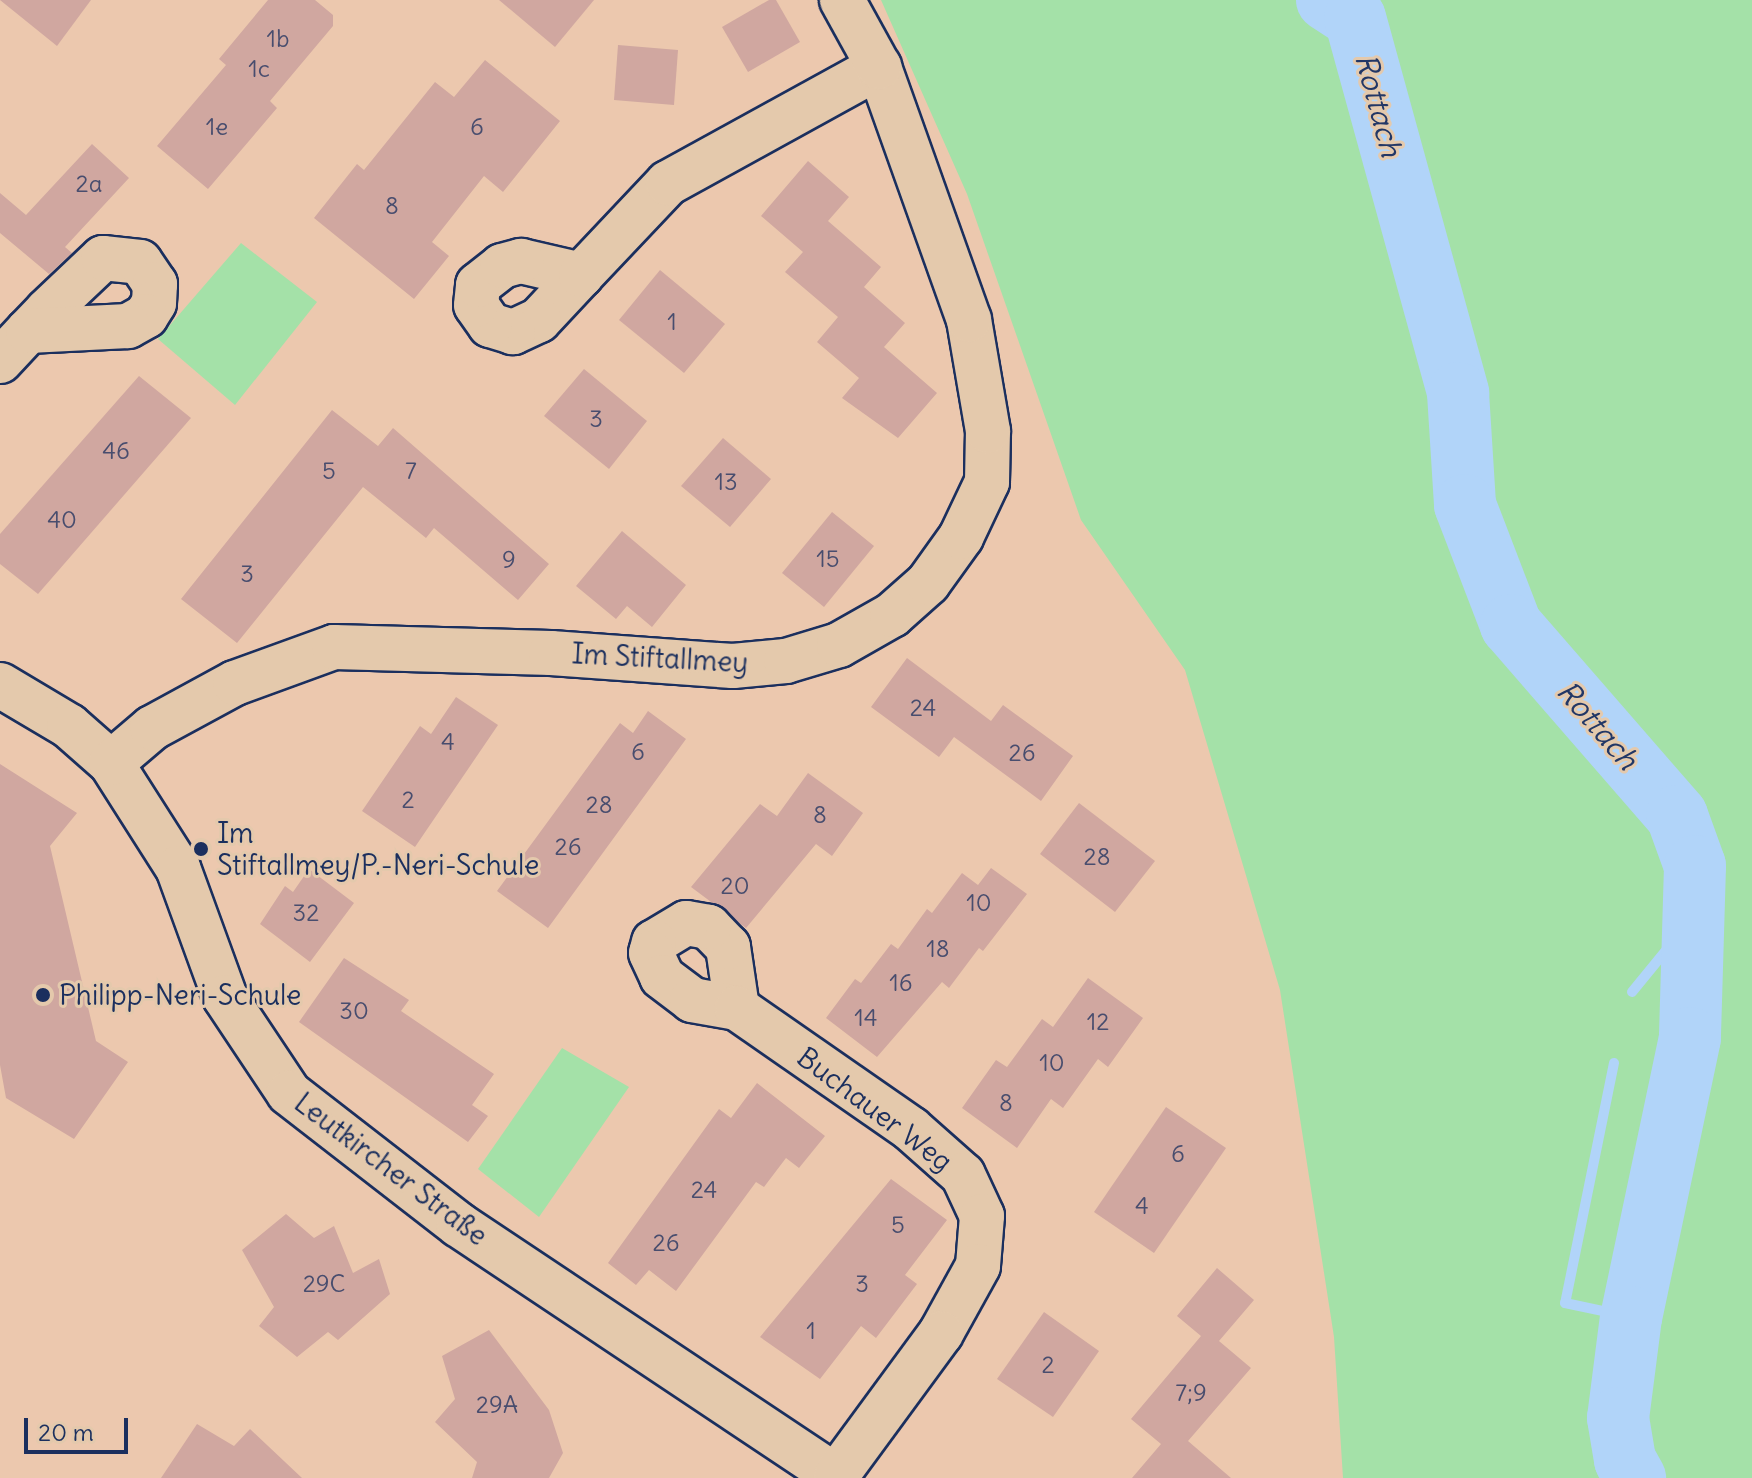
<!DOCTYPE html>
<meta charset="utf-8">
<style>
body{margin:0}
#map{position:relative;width:1752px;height:1478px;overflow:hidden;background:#ecc8ae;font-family:Delius,sans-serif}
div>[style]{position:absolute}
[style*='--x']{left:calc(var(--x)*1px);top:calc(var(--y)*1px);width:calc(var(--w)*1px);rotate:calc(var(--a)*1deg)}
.green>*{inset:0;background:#a4e1a8}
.stream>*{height:10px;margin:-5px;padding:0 5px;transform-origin:5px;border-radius:5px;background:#b1d4f9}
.river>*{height:62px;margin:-31px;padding:0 31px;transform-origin:31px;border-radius:31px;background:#b1d4f9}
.building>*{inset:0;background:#d0a7a0}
.roads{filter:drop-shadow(2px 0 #1b2f5e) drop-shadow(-2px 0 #1b2f5e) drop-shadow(0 2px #1b2f5e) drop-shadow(0 -2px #1b2f5e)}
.minor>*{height:44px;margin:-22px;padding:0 22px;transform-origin:22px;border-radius:22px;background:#e4c9ac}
.dots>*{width:22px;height:22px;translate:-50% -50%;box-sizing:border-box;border:4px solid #e4c9ac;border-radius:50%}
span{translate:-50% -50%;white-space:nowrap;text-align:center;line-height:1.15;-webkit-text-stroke:6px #e4c9ac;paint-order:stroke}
.number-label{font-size:24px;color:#484d6e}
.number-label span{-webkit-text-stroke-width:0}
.street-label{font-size:28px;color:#1b2f5e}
.poi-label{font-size:28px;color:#1b2f5e}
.left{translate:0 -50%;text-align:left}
.water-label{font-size:30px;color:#223766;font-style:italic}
.scale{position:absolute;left:24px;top:1418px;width:104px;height:36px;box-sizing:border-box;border:4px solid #1b2f5e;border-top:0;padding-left:10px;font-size:24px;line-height:28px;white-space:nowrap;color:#1b2f5e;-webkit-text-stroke:6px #e4c9ac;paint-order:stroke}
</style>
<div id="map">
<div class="green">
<div style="clip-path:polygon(881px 0,1752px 0,1752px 1478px,1343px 1478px,1334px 1337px,1280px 990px,1185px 670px,1081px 520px,967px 194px)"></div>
<div style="clip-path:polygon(241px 243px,317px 302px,235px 405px,158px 339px)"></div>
<div style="clip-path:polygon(562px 1048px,629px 1087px,539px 1217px,478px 1169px)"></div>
</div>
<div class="stream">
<div style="--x:1632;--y:992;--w:93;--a:-50.7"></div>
<div style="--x:1614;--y:1063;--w:245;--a:101.5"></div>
<div style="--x:1565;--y:1303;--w:67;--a:12"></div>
</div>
<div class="river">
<div style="--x:1327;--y:0;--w:33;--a:33"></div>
<div style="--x:1355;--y:18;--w:389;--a:74.6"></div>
<div style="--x:1458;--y:393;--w:112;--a:86.4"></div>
<div style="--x:1465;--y:505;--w:129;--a:69"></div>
<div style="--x:1511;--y:625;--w:253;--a:49"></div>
<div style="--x:1677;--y:816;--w:53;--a:70.2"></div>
<div style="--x:1695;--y:866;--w:172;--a:91.7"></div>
<div style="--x:1690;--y:1038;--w:285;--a:101.9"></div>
<div style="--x:1631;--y:1317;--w:102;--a:97.3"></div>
<div style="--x:1618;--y:1418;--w:43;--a:80.5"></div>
<div style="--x:1625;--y:1460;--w:21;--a:61"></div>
</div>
<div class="building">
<div style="clip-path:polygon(0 0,91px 0,57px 46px)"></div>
<div style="clip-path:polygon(268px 0,315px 0,333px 15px,333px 26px,270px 101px,277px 108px,208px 189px,157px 146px,226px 65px,219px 59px)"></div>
<div style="clip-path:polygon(499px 0,594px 0,555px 47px)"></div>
<div style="clip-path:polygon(769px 0,776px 0,800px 42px,748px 72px,722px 27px)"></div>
<div style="clip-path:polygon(618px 45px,678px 50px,674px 105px,614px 100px)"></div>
<div style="clip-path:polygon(485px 60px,560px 121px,503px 192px,484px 176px,432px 242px,449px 256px,414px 299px,314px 218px,357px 164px,364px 170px,435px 82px,454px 97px)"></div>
<div style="clip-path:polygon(92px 144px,129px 178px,65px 247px,72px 253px,49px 274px,0 233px,0 193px,26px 215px)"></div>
<div style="clip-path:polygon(808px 161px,849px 197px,828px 221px,881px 267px,864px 287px,905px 323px,884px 347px,937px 393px,898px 438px,842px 398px,859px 378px,817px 342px,838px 317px,785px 272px,803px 252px,761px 216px)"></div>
<div style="clip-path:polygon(660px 270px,725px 324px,684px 373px,619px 320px)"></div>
<div style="clip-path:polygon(584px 369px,647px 421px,609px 469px,544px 416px)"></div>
<div style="clip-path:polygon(139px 376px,191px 418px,38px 594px,0 564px,0 534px)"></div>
<div style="clip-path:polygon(332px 410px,378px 446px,393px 428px,549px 564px,518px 600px,434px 528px,426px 538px,363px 487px,237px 643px,181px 599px)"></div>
<div style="clip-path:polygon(723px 438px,771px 479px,730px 527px,681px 486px)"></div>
<div style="clip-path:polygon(832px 512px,874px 546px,824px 607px,782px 573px)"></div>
<div style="clip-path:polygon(622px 531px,686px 585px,652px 627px,627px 606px,616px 619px,576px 586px)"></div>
<div style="clip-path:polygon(907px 658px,991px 721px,1003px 705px,1073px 756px,1041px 801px,954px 737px,939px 757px,871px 707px)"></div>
<div style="clip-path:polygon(456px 697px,498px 725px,415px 847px,362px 811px,420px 726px,431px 734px)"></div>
<div style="clip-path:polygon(648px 711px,686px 739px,548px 928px,497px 891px,620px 723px,633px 733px)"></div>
<div style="clip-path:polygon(0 764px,77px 813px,50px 846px,96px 1041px,128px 1062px,74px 1139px,6px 1098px,0 1065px)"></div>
<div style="clip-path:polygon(808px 773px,863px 813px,832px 856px,816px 844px,746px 928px,691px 887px,760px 804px,777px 816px)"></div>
<div style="clip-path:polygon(1079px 803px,1155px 861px,1115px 912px,1040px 854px)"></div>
<div style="clip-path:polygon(991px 868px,1027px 894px,983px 951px,979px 948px,949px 988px,942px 982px,877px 1057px,826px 1018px,855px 979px,861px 983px,891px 944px,898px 949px,927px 909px,932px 913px,962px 873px,978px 885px)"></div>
<div style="clip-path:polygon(309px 869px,354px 903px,310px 962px,260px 924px,285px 886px,293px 892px)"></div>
<div style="clip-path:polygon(344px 958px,409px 1000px,401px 1011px,494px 1074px,472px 1105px,488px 1116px,468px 1142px,299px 1022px)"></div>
<div style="clip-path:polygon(1088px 978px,1143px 1018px,1108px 1067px,1098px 1059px,1063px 1108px,1051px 1099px,1017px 1148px,962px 1108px,996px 1060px,1007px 1067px,1042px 1019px,1053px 1027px)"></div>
<div style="clip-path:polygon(757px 1083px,825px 1136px,799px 1168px,786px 1158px,764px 1187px,756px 1182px,676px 1291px,649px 1270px,636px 1285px,608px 1263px,719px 1109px,731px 1118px)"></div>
<div style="clip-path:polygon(1166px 1107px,1226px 1148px,1154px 1253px,1094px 1212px)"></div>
<div style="clip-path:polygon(891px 1179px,947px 1220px,905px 1275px,917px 1284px,876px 1338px,861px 1326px,820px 1379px,760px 1337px)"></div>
<div style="clip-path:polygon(286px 1214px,314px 1238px,334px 1226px,353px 1273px,379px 1259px,390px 1294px,338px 1340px,328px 1332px,297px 1357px,259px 1326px,274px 1307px,242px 1250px)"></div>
<div style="clip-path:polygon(1217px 1268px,1254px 1300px,1219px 1341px,1251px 1368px,1188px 1441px,1231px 1478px,1132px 1478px,1161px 1444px,1131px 1419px,1201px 1336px,1177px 1316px)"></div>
<div style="clip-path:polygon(1044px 1312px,1099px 1351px,1053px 1417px,997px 1379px)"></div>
<div style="clip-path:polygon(489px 1330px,549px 1410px,563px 1453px,549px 1478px,472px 1478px,477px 1462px,435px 1422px,455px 1399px,442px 1356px)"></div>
<div style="clip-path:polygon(197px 1424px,234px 1446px,250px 1429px,302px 1478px,161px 1478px)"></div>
</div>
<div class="roads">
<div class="minor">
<div style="--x:521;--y:261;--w:62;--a:13.1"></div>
<div style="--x:581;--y:275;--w:62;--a:133"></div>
<div style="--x:539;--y:320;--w:29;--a:155"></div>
<div style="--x:513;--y:332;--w:24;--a:-163"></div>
<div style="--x:490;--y:325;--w:24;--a:-125"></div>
<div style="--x:476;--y:305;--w:20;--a:-84"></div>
<div style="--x:478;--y:285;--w:31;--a:-38"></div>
<div style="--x:502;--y:266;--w:20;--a:-15"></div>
<div style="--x:581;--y:275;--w:127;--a:-46.6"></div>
<div style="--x:668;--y:183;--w:241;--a:-28.8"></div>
<div style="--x:0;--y:361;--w:41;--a:-47"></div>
<div style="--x:28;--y:331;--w:28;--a:-46"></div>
<div style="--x:47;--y:311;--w:77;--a:-43.4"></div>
<div style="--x:103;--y:258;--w:37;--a:6"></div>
<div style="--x:140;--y:262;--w:27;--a:56"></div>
<div style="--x:155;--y:284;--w:19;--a:93"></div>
<div style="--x:154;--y:303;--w:15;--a:122"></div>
<div style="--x:146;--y:316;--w:21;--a:151"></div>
<div style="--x:128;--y:326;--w:100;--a:177.1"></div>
<div style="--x:0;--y:685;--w:80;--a:30.7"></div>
<div style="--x:69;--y:726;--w:56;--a:41.4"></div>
<div style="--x:111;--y:763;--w:125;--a:57.5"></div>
<div style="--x:178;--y:868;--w:137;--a:70"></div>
<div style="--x:225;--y:997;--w:115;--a:56.3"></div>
<div style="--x:289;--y:1093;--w:215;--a:37.8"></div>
<div style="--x:459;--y:1225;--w:457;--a:33.7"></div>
<div style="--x:111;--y:763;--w:54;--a:-40.5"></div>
<div style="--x:152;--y:728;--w:94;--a:-28.5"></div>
<div style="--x:235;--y:683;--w:105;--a:-20"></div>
<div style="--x:334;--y:647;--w:217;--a:1.6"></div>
<div style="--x:551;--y:653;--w:182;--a:4.1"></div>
<div style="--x:733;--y:666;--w:53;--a:-5.4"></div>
<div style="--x:786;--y:661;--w:55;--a:-16.8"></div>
<div style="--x:839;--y:645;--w:61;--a:-29.5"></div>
<div style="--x:892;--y:615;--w:48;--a:-41.6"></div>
<div style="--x:928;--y:583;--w:57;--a:-54.3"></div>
<div style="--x:961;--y:537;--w:61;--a:-64.7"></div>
<div style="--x:987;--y:482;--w:51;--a:-88.9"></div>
<div style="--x:988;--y:431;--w:113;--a:-99.7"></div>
<div style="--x:969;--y:320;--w:269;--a:-109.6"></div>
<div style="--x:879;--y:67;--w:77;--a:-118.9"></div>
<div style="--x:737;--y:1008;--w:62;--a:-98.4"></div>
<div style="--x:728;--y:947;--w:28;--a:-134"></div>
<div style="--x:709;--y:927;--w:23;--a:-170"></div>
<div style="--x:686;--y:923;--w:37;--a:149"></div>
<div style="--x:654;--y:942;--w:11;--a:105"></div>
<div style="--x:651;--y:953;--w:26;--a:65"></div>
<div style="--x:662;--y:977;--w:38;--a:37"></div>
<div style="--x:692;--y:1000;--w:46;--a:10.1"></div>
<div style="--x:737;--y:1008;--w:212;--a:34.8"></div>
<div style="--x:911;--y:1129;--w:69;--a:41.5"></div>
<div style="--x:963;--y:1175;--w:45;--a:65.1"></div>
<div style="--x:982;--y:1216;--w:50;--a:94.6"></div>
<div style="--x:978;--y:1266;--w:77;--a:118.9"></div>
<div style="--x:941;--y:1333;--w:177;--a:126.3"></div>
</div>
</div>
<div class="dots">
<div style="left:201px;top:849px;background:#1b2f5e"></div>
<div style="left:43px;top:995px;background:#1b2f5e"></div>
</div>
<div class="number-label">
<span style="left:278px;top:39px">1b</span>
<span style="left:259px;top:69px">1c</span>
<span style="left:217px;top:127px">1e</span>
<span style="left:477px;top:127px">6</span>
<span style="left:89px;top:184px">2a</span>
<span style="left:392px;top:206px">8</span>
<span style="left:672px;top:322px">1</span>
<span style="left:596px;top:419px">3</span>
<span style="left:116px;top:451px">46</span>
<span style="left:329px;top:471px">5</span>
<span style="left:411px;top:471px">7</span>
<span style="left:726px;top:482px">13</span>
<span style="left:62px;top:520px">40</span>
<span style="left:828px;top:559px">15</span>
<span style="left:509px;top:560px">9</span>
<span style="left:247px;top:574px">3</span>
<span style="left:923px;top:708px">24</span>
<span style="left:448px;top:742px">4</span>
<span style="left:638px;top:752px">6</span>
<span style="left:1022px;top:753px">26</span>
<span style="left:408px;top:800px">2</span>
<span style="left:599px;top:805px">28</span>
<span style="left:820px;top:815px">8</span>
<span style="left:568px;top:847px">26</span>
<span style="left:1097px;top:857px">28</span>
<span style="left:735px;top:886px">20</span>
<span style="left:979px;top:903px">10</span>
<span style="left:306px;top:913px">32</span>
<span style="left:938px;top:949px">18</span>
<span style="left:901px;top:983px">16</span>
<span style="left:354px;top:1011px">30</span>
<span style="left:866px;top:1018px">14</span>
<span style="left:1098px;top:1022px">12</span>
<span style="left:1052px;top:1063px">10</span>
<span style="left:1006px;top:1103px">8</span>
<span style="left:1178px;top:1154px">6</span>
<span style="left:704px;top:1190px">24</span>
<span style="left:1142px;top:1206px">4</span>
<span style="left:898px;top:1225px">5</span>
<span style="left:666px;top:1243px">26</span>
<span style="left:324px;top:1284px">29C</span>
<span style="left:862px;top:1284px">3</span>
<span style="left:811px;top:1331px">1</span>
<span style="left:1048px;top:1365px">2</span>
<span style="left:1191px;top:1393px">7;9</span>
<span style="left:497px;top:1405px">29A</span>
</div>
<div class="street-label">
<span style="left:660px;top:658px;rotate:3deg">Im Stiftallmey</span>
<span style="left:875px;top:1109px;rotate:37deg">Buchauer Weg</span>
<span style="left:391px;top:1169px;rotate:37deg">Leutkircher Straße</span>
</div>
<div class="poi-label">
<span class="left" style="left:217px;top:849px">Im<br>Stiftallmey/P.-Neri-Schule</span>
<span class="left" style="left:59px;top:995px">Philipp-Neri-Schule</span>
</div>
<div class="water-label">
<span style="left:1379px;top:105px;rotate:75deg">Rottach</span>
<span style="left:1598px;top:725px;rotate:49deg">Rottach</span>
</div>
<div class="scale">20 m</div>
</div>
